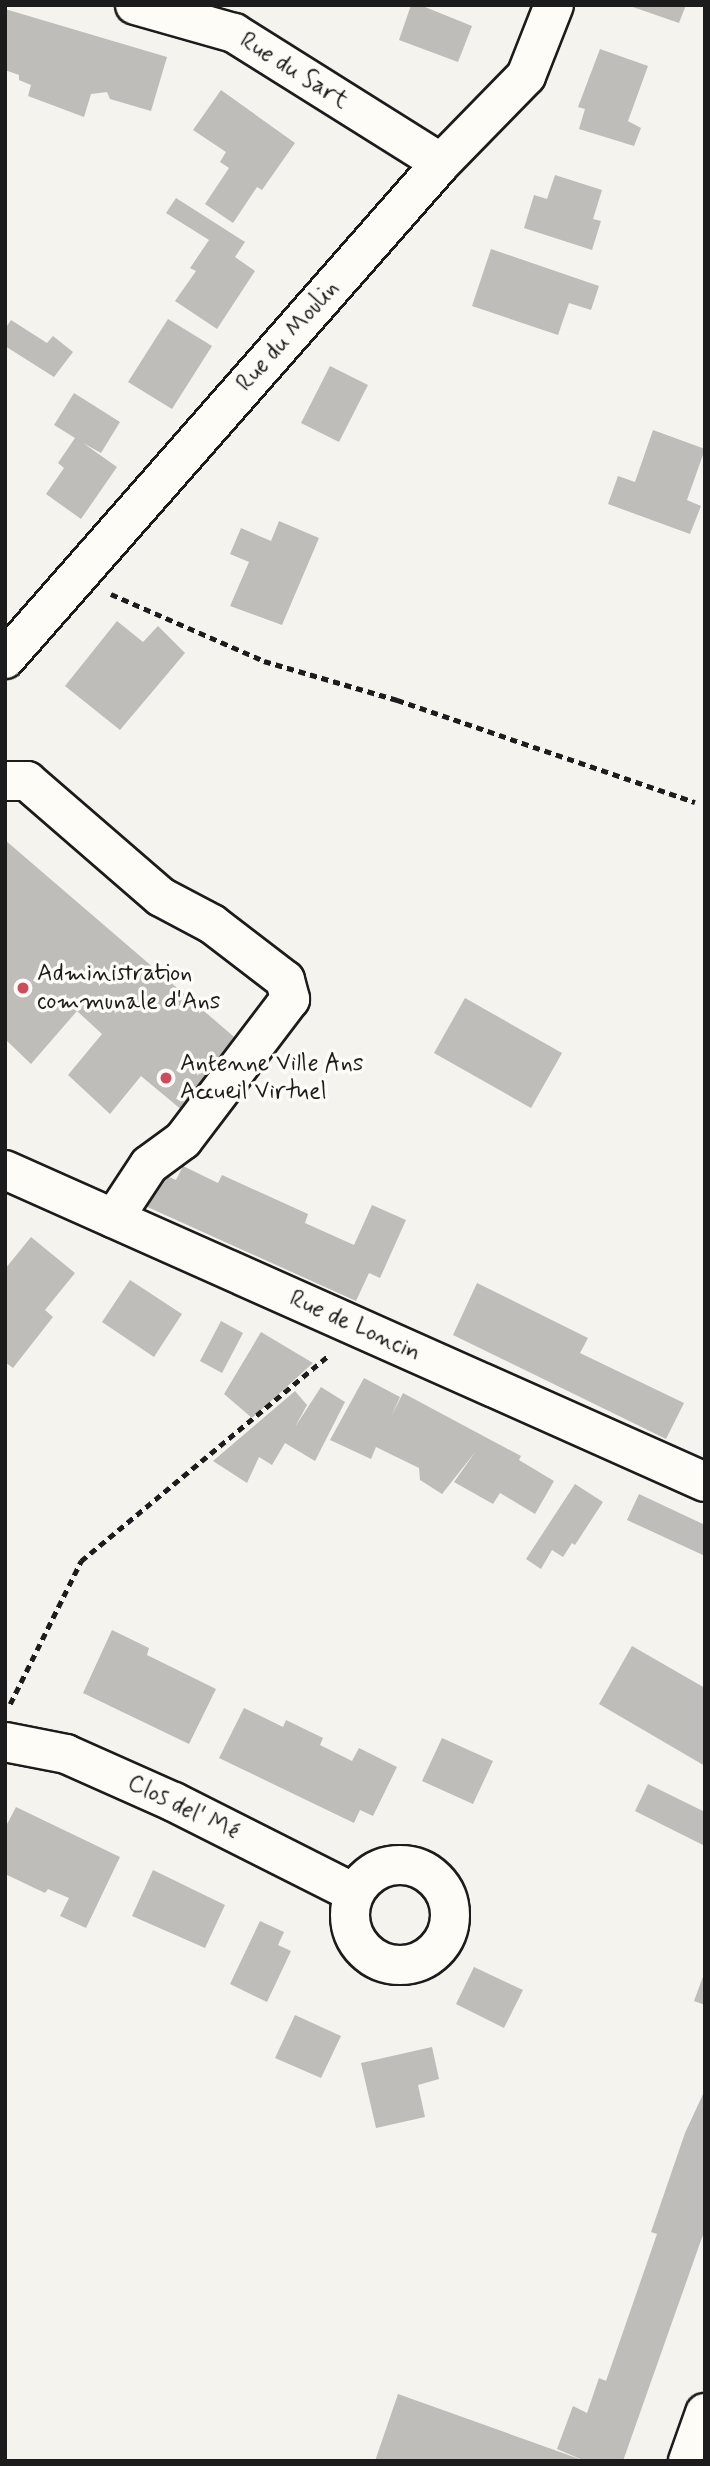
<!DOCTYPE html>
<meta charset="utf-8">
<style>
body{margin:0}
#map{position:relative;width:710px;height:2466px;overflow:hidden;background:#f4f3ee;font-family:Mynerve,sans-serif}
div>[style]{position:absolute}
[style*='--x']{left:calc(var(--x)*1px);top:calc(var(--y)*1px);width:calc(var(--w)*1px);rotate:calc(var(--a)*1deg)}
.building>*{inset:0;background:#bebdba}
.path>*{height:4.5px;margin-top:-2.25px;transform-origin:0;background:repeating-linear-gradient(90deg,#1c1c1c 0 7px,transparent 0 12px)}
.roads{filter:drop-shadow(2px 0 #1c1c1c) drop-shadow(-2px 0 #1c1c1c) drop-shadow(0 2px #1c1c1c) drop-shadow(0 -2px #1c1c1c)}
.minor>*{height:38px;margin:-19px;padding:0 19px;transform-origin:19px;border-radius:19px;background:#fdfcf7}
.minor>.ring{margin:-19px;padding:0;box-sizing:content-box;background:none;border:38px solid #fdfcf7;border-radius:50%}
.major>*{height:38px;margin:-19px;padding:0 19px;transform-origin:19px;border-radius:19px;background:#fdfcf7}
.dots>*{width:19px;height:19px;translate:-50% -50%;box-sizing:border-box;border:4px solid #fdfcf7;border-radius:50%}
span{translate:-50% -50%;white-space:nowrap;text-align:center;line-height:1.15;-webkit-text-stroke:7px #fdfcf7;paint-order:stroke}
.street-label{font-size:24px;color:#1c1c1c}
.poi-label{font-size:24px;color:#1c1c1c}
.left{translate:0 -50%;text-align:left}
.frame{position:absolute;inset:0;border:7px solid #1c1c1c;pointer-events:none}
</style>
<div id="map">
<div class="building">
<div style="clip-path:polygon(411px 5px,420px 5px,472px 26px,458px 62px,399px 40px)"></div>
<div style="clip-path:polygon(627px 5px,686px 5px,679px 23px)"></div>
<div style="clip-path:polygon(5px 9px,167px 57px,151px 111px,110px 99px,107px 92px,91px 94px,84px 117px,28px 96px,31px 85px,19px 80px,19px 75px,5px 70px)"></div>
<div style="clip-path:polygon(600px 49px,648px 66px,628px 121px,641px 128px,634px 146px,579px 129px,585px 109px,578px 107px)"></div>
<div style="clip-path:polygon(221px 90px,295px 143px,262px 190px,257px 187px,233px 223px,205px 204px,229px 168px,220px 162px,226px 152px,193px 130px)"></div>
<div style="clip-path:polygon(555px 175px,602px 190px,593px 219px,601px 221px,592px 250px,524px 228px,534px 195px,547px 199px)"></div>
<div style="clip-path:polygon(176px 198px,245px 242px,235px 257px,255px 271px,217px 329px,175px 301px,196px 271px,190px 268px,209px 240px,166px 213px)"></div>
<div style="clip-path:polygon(491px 249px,599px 286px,591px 310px,569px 303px,558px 335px,472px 306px)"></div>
<div style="clip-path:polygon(168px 319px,212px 346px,172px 409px,128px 382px)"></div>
<div style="clip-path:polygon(11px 320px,47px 343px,53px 336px,73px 352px,54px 377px,5px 346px,5px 329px)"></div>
<div style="clip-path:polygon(330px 366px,368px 385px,339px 442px,301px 423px)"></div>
<div style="clip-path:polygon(74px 393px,120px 422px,101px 453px,83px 443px,117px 467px,81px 519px,46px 494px,64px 468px,58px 463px,75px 438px,54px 425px)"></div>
<div style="clip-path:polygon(653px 430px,705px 449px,687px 500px,701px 506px,690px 534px,608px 504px,618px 476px,635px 482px)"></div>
<div style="clip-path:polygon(279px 521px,319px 538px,282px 625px,230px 606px,249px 562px,230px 554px,241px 528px,271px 541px)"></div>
<div style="clip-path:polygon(117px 621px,143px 642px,158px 626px,185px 653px,120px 730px,65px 686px)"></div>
<div style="clip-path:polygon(5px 840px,240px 1042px,183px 1111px,141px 1076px,110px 1114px,68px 1075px,102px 1034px,77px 1011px,31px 1064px,5px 1039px)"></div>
<div style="clip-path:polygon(465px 998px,562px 1053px,531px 1108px,434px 1053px)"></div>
<div style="clip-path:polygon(183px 1166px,218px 1183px,222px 1175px,308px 1214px,305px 1223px,354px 1245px,372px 1205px,406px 1220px,380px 1278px,369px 1273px,356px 1301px,143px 1205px,158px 1172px,176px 1180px)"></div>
<div style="clip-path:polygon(31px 1237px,75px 1273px,45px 1310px,53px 1317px,13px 1368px,5px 1362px,5px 1269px)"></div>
<div style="clip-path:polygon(130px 1280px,182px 1314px,154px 1357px,102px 1322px)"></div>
<div style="clip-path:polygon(477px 1283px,588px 1338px,580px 1353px,684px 1403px,666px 1439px,453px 1335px)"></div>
<div style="clip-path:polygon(221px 1321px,243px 1333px,222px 1373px,200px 1361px)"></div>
<div style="clip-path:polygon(261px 1332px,313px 1363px,252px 1418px,224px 1394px)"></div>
<div style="clip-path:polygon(364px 1378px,400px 1397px,391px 1417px,403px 1393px,521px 1456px,519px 1460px,554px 1481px,535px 1514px,500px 1493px,493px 1504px,454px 1482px,476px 1451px,442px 1494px,420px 1480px,419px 1468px,376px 1447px,371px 1459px,330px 1440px)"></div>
<div style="clip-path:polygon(321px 1387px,345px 1402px,315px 1461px,285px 1443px,272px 1465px,259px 1457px,247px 1483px,213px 1461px,295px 1391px,307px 1405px,295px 1427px)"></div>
<div style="clip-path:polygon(575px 1484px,603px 1502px,575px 1545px,572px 1543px,563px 1557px,552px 1550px,541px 1569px,526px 1559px)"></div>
<div style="clip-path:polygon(639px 1494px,705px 1525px,705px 1556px,627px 1520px)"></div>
<div style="clip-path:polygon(112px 1630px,149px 1648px,147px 1655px,216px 1689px,189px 1744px,83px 1693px)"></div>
<div style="clip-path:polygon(632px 1646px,705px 1688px,705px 1766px,599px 1704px)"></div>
<div style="clip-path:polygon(244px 1708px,283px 1727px,286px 1720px,323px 1738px,320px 1745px,352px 1761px,359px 1748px,397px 1767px,373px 1816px,360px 1810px,354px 1823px,219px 1758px)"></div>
<div style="clip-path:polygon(442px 1738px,493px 1761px,473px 1804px,422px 1781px)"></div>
<div style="clip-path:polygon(648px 1784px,705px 1812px,705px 1846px,635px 1811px)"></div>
<div style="clip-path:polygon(16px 1807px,120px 1857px,86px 1928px,60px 1916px,69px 1898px,48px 1889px,45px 1893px,5px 1874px,5px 1828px)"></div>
<div style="clip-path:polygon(153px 1870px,225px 1905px,205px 1948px,132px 1916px)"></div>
<div style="clip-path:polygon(260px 1921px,284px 1932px,278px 1945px,291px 1951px,267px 2002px,230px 1984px)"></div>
<div style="clip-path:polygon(474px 1967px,523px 1990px,504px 2028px,456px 2004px)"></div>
<div style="clip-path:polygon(704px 1974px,705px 1974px,705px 2005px,694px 2001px)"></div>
<div style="clip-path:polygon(295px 2015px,341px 2036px,321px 2078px,275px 2058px)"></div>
<div style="clip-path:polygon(432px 2047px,439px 2079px,418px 2085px,425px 2117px,376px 2128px,361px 2063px)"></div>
<div style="clip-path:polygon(704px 2092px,705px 2229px,623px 2461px,585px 2461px,557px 2449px,573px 2406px,587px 2413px,599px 2378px,606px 2381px,657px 2234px,651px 2232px,685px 2133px)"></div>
<div style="clip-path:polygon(398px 2394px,532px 2442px,585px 2461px,375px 2461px)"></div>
</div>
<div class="path">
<div style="--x:111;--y:594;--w:167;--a:23.6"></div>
<div style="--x:264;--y:661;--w:139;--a:16.3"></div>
<div style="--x:397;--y:700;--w:315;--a:18.9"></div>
<div style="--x:10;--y:1704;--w:160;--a:-63.6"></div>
<div style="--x:81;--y:1561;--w:321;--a:-39.7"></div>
</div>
<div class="roads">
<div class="minor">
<div style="--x:135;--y:5;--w:103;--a:15.8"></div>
<div style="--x:234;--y:33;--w:244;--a:32.1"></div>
<div style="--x:5;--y:659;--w:660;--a:-48.68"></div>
<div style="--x:441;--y:163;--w:122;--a:-45.7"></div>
<div style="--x:526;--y:76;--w:76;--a:-68.5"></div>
<div style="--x:5;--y:781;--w:22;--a:0"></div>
<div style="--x:27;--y:781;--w:177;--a:40.9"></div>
<div style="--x:161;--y:897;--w:58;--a:27.9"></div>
<div style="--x:212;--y:924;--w:92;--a:37.5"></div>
<div style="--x:285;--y:980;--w:20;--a:75"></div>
<div style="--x:290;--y:999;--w:177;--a:127.2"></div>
<div style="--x:183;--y:1140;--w:42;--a:143.7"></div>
<div style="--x:149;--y:1165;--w:64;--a:123.4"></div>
<div style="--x:5;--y:1170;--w:766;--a:24.02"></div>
<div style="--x:5;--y:1742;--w:62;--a:11.1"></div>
<div style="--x:66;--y:1754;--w:118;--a:24"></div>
<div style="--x:174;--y:1802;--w:202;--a:26.8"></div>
<div class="ring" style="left:350px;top:1865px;width:62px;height:62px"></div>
</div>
<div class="major">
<div style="--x:688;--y:2461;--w:51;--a:-70.5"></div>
</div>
</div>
<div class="dots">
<div style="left:23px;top:988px;background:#d1495b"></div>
<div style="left:166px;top:1078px;background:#d1495b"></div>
</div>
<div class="street-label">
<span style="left:294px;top:71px;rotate:32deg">Rue du Sart</span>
<span style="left:288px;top:336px;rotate:-48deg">Rue du Moulin</span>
<span style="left:355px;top:1326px;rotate:24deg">Rue de Loncin</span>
<span style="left:183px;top:1808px;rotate:26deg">Clos del' Mé</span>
</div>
<div class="poi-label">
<span class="left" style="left:37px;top:988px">Administration<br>communale d'Ans</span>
<span class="left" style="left:180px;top:1078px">Antenne Ville Ans<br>Accueil Virtuel</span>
</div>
<div class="frame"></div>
</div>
